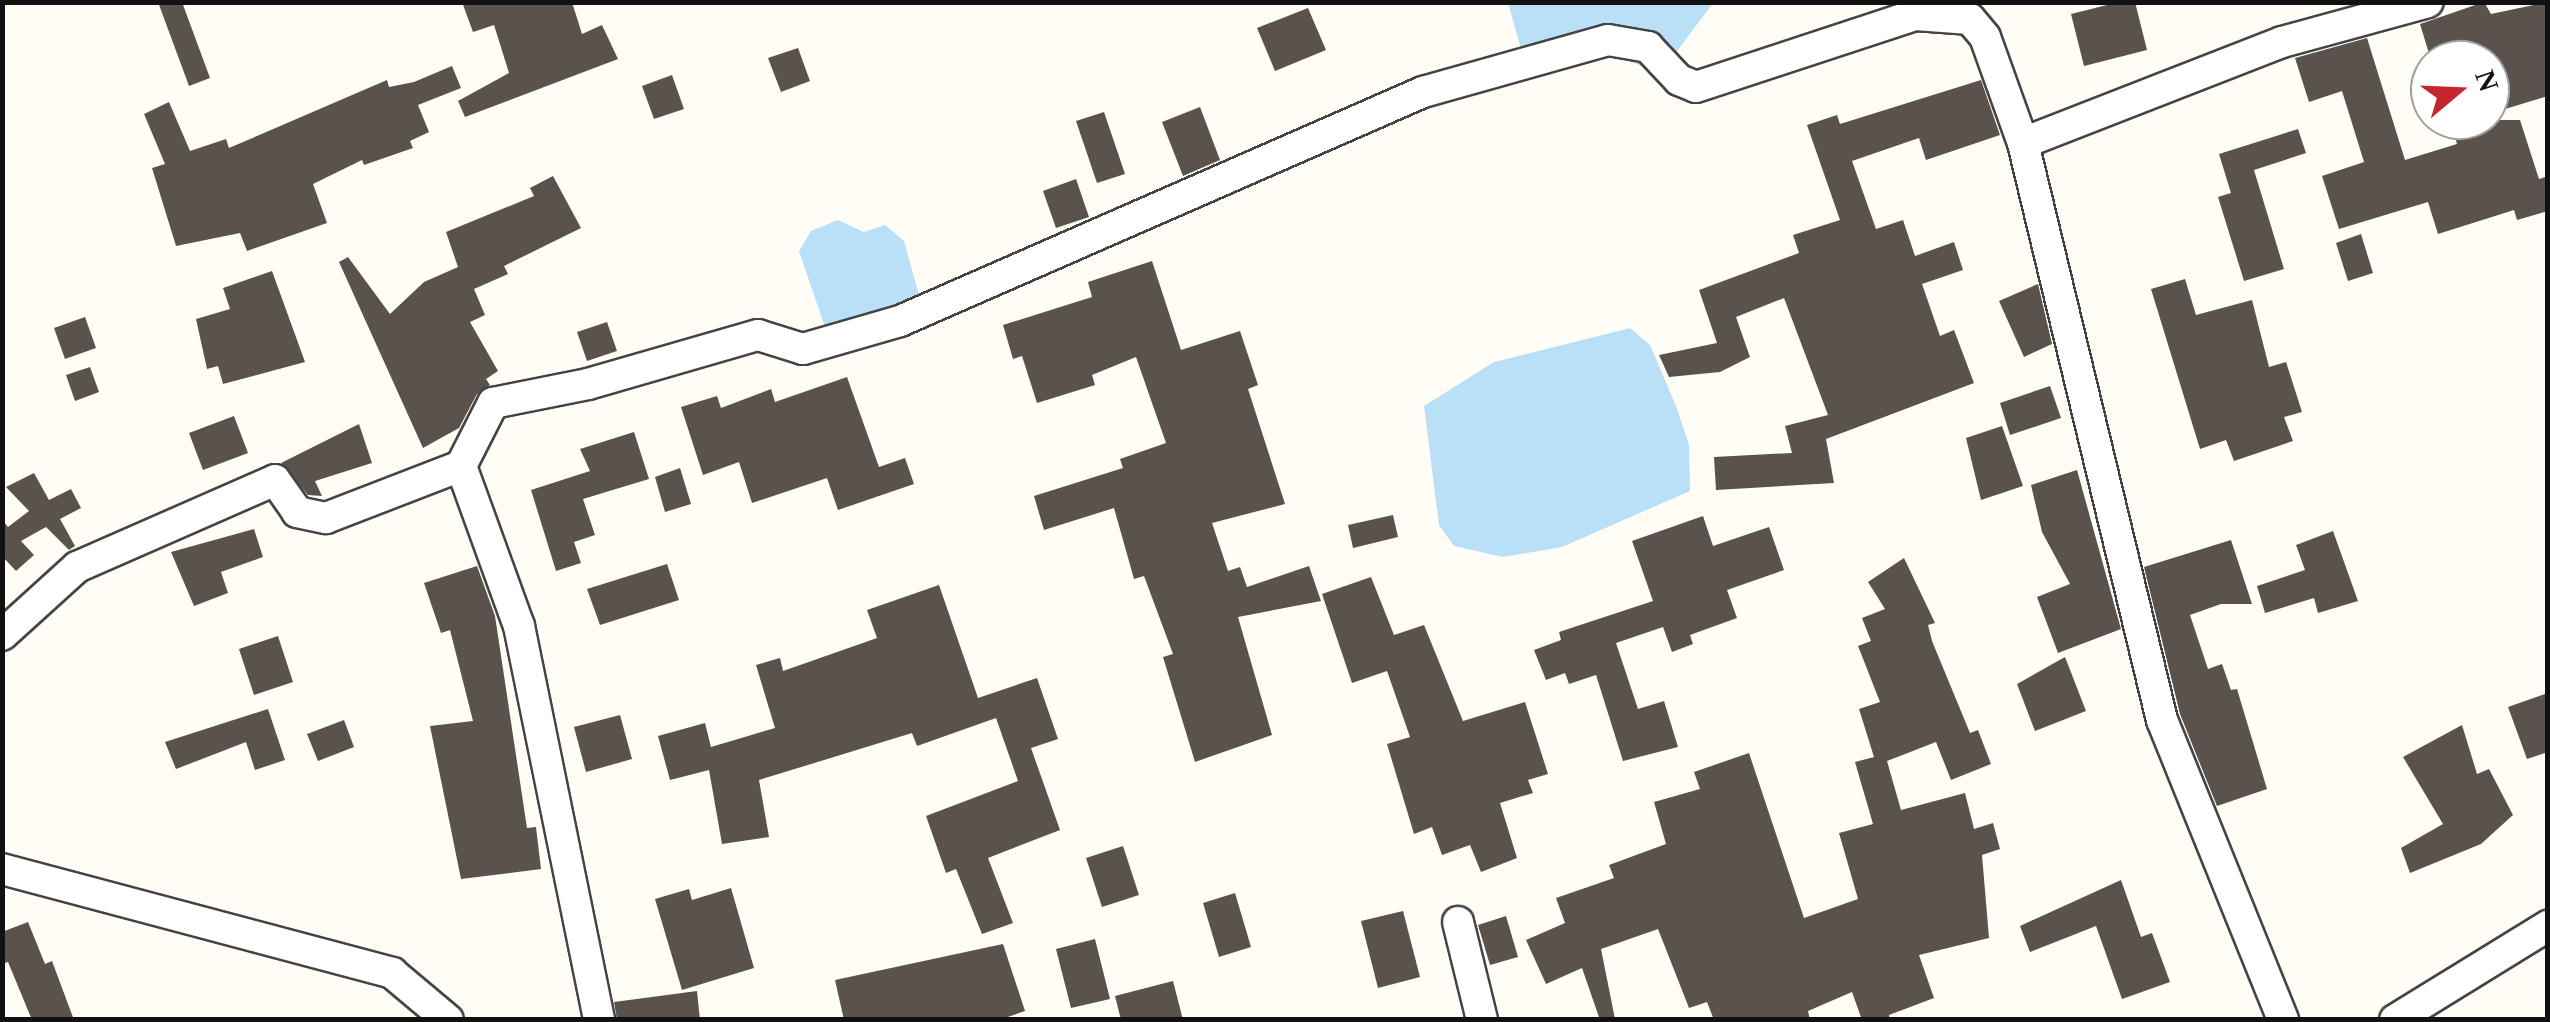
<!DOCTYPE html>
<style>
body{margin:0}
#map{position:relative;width:2550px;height:1022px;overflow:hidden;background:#fffdf5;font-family:Georgia,serif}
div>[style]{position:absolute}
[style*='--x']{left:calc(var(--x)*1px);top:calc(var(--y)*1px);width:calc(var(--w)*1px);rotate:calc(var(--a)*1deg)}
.water>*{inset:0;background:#b9e0f7}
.building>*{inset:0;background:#5a524d}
.roads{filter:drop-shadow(2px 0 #444) drop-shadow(-2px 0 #444) drop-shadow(0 2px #444) drop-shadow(0 -2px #444)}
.minor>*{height:30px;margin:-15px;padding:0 15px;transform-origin:15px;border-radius:15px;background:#fff}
span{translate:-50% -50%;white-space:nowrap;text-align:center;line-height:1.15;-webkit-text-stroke:10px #fff;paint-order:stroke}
.frame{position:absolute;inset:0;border:5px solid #111;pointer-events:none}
.north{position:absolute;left:2410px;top:40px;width:100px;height:100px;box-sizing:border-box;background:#fff;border:2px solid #a0a0a0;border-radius:50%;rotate:71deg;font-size:28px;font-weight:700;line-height:40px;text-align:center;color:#111}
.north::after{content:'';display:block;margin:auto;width:35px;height:45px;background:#c4262e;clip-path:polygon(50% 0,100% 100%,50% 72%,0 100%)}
</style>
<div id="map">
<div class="water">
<div style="clip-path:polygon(1508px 3px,1713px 3px,1660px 74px,1615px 55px,1588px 55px,1528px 74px)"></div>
<div style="clip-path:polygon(838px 220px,864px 232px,885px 225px,904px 241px,920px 299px,827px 333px,799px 251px,811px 231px)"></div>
<div style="clip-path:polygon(1630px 328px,1650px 345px,1676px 406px,1689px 445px,1690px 491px,1562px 547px,1503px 557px,1454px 546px,1439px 525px,1424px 406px,1494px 362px)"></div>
</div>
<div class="building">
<div style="clip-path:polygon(158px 2px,182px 2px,210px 78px,189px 86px)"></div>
<div style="clip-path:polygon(462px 2px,572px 2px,582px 34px,602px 25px,618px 59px,465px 117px,458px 101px,509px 73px,494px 25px,473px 32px)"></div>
<div style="clip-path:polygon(2119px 2px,2135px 2px,2147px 50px,2084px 66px,2071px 14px)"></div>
<div style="clip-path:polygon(2484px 2px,2491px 14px,2548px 2px,2548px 96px,2502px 110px,2490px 60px,2431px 60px,2420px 24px)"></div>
<div style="clip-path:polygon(1308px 8px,1326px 50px,1275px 71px,1257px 28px)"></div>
<div style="clip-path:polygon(2367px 38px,2405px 160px,2457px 144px,2450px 120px,2520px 120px,2539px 179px,2548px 176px,2548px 211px,2517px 220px,2514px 210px,2438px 234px,2428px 202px,2339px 229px,2322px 176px,2364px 162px,2342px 91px,2309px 102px,2295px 58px)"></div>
<div style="clip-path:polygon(798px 48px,810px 81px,781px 92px,768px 58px)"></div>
<div style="clip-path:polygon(452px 66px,461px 88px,418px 105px,429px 132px,410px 141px,413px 148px,364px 165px,362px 160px,313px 184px,327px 223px,247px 251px,240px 233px,176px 246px,152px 168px,165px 164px,144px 114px,169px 102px,190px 151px,226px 139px,229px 148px,387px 80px,389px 87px,414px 82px)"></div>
<div style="clip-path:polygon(672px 75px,684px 109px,654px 119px,642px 86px)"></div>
<div style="clip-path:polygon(1981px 80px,2000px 135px,1926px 160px,1919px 138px,1852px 161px,1876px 229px,1903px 220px,1915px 256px,1954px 242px,1963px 270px,1922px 284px,1940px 336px,1954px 330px,1974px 383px,1826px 439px,1834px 483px,1716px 490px,1714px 457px,1792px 453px,1785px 426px,1828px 415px,1784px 298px,1736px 317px,1750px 357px,1720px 372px,1669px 377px,1659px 355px,1717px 343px,1699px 290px,1799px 253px,1793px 235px,1840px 220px,1807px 125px,1837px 115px,1840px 124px)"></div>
<div style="clip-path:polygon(1200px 107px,1220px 160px,1183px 176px,1162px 122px)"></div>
<div style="clip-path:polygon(1104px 112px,1125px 174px,1097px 183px,1076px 121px)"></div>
<div style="clip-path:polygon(2298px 129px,2306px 153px,2254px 170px,2284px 269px,2244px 281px,2218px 197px,2231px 193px,2219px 154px)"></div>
<div style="clip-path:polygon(553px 176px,581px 228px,504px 266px,508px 274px,474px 289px,485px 315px,470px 322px,498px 371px,486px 379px,490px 385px,477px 394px,459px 428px,423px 448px,339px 262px,348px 257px,390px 314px,424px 282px,458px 267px,446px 232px,534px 196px,530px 188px)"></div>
<div style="clip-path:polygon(1076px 179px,1089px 217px,1056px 228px,1043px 191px)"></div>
<div style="clip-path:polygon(2361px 234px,2373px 273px,2348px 281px,2336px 243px)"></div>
<div style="clip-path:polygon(1152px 261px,1181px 350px,1240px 331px,1258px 385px,1248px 389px,1285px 504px,1212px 523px,1228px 571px,1240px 567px,1247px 587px,1309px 566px,1321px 601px,1238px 617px,1272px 735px,1195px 762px,1163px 657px,1173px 654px,1144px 576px,1134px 579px,1114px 508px,1044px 530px,1034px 496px,1123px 468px,1120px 459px,1166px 443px,1136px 357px,1092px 375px,1095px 385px,1037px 403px,1022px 356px,1013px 359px,1003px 325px,1092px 297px,1088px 282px)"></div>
<div style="clip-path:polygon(272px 271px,305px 362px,223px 384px,218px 366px,207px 369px,196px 319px,230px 309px,223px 288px)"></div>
<div style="clip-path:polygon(2185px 279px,2196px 315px,2252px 300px,2269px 367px,2286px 362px,2302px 412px,2284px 417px,2293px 441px,2234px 461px,2226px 440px,2200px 449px,2151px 289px)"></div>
<div style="clip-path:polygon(2038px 284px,2052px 344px,2024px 357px,1999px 301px)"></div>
<div style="clip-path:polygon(85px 317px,96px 348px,65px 359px,54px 328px)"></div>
<div style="clip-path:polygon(607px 322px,617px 351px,587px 361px,577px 332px)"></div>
<div style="clip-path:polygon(90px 367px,99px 392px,75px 401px,66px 375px)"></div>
<div style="clip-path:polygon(847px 377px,879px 467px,905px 458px,914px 484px,838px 510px,827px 478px,752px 503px,739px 462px,703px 475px,681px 407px,717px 396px,721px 408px,771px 389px,775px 402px)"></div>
<div style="clip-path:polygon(2050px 386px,2061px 418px,2010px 435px,2000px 403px)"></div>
<div style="clip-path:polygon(234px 416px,248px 453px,203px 470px,189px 433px)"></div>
<div style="clip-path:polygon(359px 424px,372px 463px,315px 481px,322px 496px,308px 495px,281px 463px)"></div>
<div style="clip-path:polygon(2002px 426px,2023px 486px,1981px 500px,1966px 438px)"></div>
<div style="clip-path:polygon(634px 432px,649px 479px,583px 499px,595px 535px,574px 542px,581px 563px,556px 571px,531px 490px,590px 471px,580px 449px)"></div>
<div style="clip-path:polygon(680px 468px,691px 504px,665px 512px,655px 477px)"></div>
<div style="clip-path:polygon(2077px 470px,2121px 629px,2058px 653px,2037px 597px,2070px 584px,2042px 532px,2031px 485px)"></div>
<div style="clip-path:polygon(34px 473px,49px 500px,71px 489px,81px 508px,60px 519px,75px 546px,69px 550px,46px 527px,21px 541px,34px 555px,16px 571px,2px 556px,2px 520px,8px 527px,29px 511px,6px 487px)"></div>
<div style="clip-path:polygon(1393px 515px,1398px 537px,1353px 548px,1348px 525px)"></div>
<div style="clip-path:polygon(1703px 516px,1713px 546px,1769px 527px,1784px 570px,1727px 590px,1737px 618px,1690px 635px,1693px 644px,1672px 652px,1663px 627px,1616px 643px,1638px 709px,1664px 701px,1678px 747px,1623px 761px,1596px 675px,1569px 684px,1565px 673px,1546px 680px,1534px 650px,1561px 640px,1559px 632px,1653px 601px,1632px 541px)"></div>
<div style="clip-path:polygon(254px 529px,263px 557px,221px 572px,228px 593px,194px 606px,171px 552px)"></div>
<div style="clip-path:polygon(2333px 531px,2358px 601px,2318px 613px,2314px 598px,2265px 613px,2257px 586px,2305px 570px,2296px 545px)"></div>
<div style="clip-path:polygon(2231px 540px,2252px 604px,2221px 604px,2190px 615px,2208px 669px,2222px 664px,2231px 690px,2237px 689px,2267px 789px,2217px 806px,2180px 714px,2144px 567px)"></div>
<div style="clip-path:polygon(1904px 558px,1935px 623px,1928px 625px,1932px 641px,1970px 733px,1978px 730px,1991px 764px,1951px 780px,1936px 742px,1887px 761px,1901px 810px,1965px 793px,1974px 829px,1993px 823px,2000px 849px,1982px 855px,1989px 938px,1919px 955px,1934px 998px,1889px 1015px,1890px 1020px,1862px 1020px,1852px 992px,1808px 1011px,1810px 1020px,1714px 1020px,1707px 1002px,1689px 1008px,1658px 929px,1601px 949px,1615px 1019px,1600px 1020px,1582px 968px,1546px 984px,1526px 940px,1565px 923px,1556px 898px,1614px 878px,1609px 865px,1666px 844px,1654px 802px,1700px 789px,1694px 772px,1749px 753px,1804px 918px,1858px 899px,1839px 833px,1873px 824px,1855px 762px,1874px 757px,1859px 709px,1880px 702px,1858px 646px,1871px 641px,1862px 618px,1885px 609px,1868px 582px)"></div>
<div style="clip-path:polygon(667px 564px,679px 600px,600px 625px,587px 589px)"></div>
<div style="clip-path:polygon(477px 566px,495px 616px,527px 828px,536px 827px,541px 869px,461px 879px,430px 726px,473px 721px,450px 630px,441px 633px,424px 583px)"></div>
<div style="clip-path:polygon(1371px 577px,1394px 635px,1424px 625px,1463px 721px,1525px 702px,1548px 774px,1528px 780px,1533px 793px,1500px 803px,1517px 858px,1481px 872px,1470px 845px,1442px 855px,1432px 827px,1414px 834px,1387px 744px,1410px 737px,1387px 671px,1352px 683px,1322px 594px)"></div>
<div style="clip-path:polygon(939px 585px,978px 698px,1037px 678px,1058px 739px,1031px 748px,1060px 830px,988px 858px,1013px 923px,982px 934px,956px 869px,946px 873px,926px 816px,1018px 781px,996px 718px,917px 746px,912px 733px,759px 780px,769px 837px,722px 844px,709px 770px,670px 780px,658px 736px,705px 723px,711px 747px,775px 728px,756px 665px,780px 658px,783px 671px,877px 638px,867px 610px)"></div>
<div style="clip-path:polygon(278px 636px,293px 682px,254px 695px,239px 649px)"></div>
<div style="clip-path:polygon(2065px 657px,2086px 711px,2035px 731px,2017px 684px)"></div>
<div style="clip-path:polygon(2548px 693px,2548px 752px,2527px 759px,2508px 707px)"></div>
<div style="clip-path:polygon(268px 709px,285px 760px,255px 770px,246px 742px,176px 769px,165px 742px)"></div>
<div style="clip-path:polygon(620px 715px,632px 759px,586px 772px,574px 727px)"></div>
<div style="clip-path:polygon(344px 720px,354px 747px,318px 761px,307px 734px)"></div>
<div style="clip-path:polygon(2462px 725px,2477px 774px,2489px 769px,2513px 815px,2481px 844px,2410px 873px,2401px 848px,2443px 824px,2403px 757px)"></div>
<div style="clip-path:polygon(1123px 846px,1139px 895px,1102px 907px,1086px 858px)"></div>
<div style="clip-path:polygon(2121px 880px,2141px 937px,2152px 933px,2170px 982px,2122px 999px,2096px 926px,2030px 952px,2020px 926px)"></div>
<div style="clip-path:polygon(731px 888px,754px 968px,682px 990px,655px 899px,689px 889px,692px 900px)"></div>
<div style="clip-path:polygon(1235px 893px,1251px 947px,1219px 957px,1203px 903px)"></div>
<div style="clip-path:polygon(1403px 911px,1420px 977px,1378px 988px,1361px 921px)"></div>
<div style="clip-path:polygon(1506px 916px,1518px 957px,1490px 965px,1478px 925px)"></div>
<div style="clip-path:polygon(28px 922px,45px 964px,52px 961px,74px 1020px,32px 1020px,8px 962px,2px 964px,2px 932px)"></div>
<div style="clip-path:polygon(1095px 939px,1110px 999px,1071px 1008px,1056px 949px)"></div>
<div style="clip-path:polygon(1003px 944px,1025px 1011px,999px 1020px,844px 1020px,835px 980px)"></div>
<div style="clip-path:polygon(1173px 981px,1183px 1020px,1121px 1020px,1115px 996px)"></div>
<div style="clip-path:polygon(697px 991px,700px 1020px,617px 1020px,614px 1002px)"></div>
</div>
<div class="roads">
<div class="minor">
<div style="--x:2023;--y:143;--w:594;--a:76.46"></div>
<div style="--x:2162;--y:720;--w:323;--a:68"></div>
<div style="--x:461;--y:466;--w:71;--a:-63.1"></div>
<div style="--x:493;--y:403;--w:97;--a:-11.3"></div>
<div style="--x:588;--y:384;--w:177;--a:-16.1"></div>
<div style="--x:758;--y:335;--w:47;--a:17.3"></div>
<div style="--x:803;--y:349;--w:101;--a:-16.1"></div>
<div style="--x:900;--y:321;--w:571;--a:-23.65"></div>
<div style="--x:1423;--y:92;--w:192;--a:-15.7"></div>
<div style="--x:1608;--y:40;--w:41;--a:9.9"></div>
<div style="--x:1648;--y:47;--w:45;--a:46.8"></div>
<div style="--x:1679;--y:80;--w:18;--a:22"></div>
<div style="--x:1696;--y:87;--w:231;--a:-18.2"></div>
<div style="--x:1915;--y:15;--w:55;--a:4.2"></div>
<div style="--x:1970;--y:19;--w:23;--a:50"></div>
<div style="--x:1985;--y:37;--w:113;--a:70.3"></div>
<div style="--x:2023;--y:143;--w:278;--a:-21.3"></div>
<div style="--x:2282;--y:42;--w:151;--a:-15.3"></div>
<div style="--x:2;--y:635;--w:101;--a:-42.2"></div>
<div style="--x:77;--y:567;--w:216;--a:-23.7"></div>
<div style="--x:275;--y:480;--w:39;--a:55"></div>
<div style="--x:297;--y:512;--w:30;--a:12"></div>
<div style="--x:326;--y:518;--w:145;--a:-21.1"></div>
<div style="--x:461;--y:466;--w:170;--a:70.1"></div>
<div style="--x:519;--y:626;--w:402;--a:78.5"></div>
<div style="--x:2;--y:869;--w:404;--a:14.9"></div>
<div style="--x:392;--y:973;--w:73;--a:40"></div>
<div style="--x:1458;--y:922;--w:101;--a:76.2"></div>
<div style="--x:2395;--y:1020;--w:180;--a:-31.6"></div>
</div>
</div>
<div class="frame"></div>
<div class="north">N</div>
</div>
